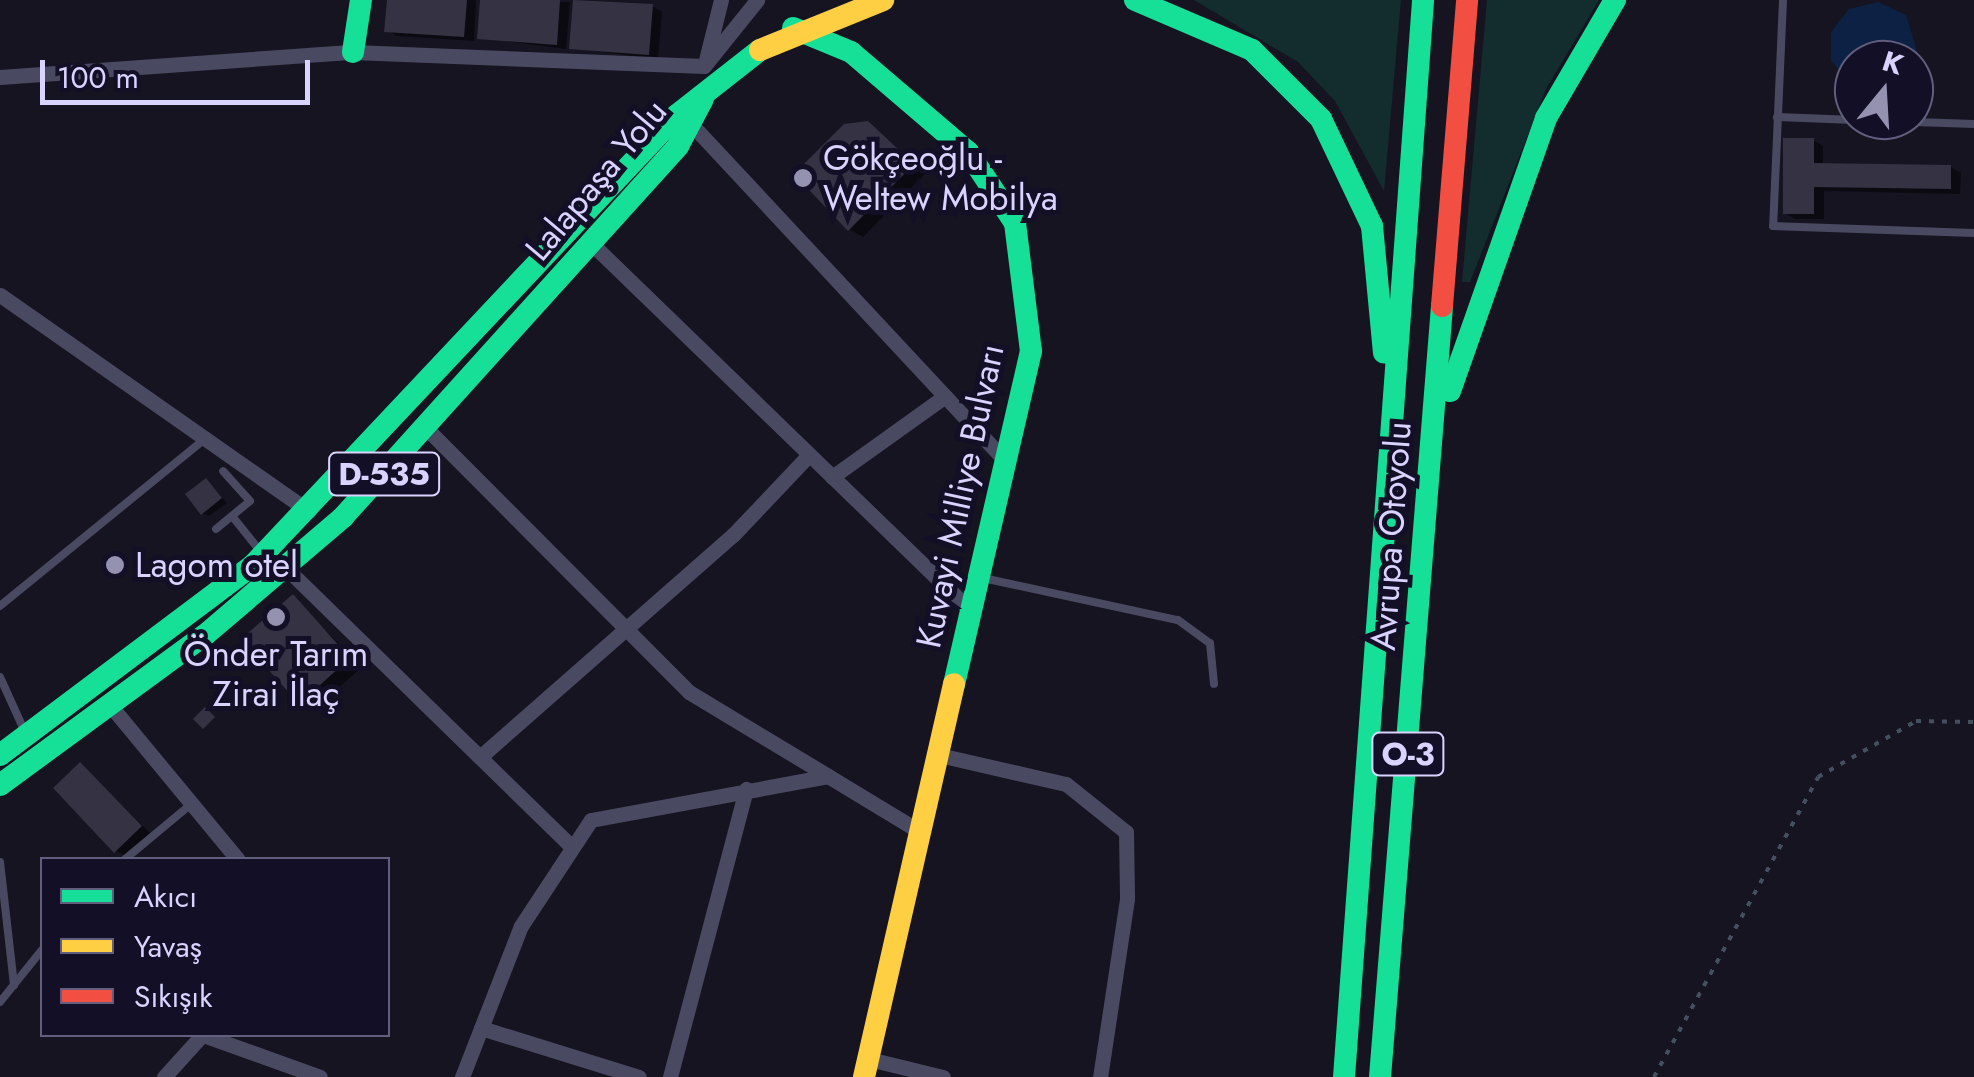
<!DOCTYPE html>
<meta charset="utf-8">
<style>
body{margin:0}
#map{position:relative;width:1974px;height:1077px;overflow:hidden;background:#161421;font-family:Jost,sans-serif}
div>[style]{position:absolute}
[style*='--x']{left:calc(var(--x)*1px);top:calc(var(--y)*1px);width:calc(var(--w)*1px);rotate:calc(var(--a)*1deg)}
.green>*{inset:0;background:#132c2d}
.water>*{inset:0;background:#0d2144}
.shadow>*{inset:0;background:#0007}
.building>*{inset:0;background:#343243}
.path>*{height:4px;margin-top:-2px;transform-origin:0;background:repeating-linear-gradient(90deg,#44505f 0 5px,transparent 0 13px)}
.lane>*{height:8px;margin:-4px;padding:0 4px;transform-origin:4px;border-radius:4px;background:#4a4962}
.street>*{height:15px;margin:-7.5px;padding:0 7.5px;transform-origin:7.5px;border-radius:7.5px;background:#4a4962}
.fast>*{height:22px;margin:-11px;padding:0 11px;transform-origin:11px;border-radius:11px;background:#16e098}
.slow>*{height:22px;margin:-11px;padding:0 11px;transform-origin:11px;border-radius:11px;background:#ffcf43}
.jam>*{height:22px;margin:-11px;padding:0 11px;transform-origin:11px;border-radius:11px;background:#f24e42}
.dots>*{width:28px;height:28px;translate:-50% -50%;box-sizing:border-box;border:5px solid #130f26;border-radius:50%}
span{translate:-50% -50%;white-space:nowrap;text-align:center;line-height:1.15;-webkit-text-stroke:10px #130f26;paint-order:stroke}
.shield-label span{padding:2px 8px;background:#130f26;border:2px solid;border-radius:8px;-webkit-text-stroke-width:0}
.shield-label{font-size:32px;color:#d9d4ff;font-weight:700}
.poi-label{font-size:35px;color:#d9d4ff}
.left{translate:0 -50%;text-align:left}
.street-label{font-size:35px;color:#d9d4ff}
.legend{position:absolute;left:40px;top:857px;width:350px;height:180px;box-sizing:border-box;background:#130f26;border:2px solid #625e7d;margin:0;padding:12px 18px;list-style:none;font-size:30px;color:#d9d4ff}
.legend li{display:flex;align-items:center;gap:20px;height:50px}
.legend b{width:50px;border:2px solid #625e7d}
.north{position:absolute;left:1834px;top:40px;width:100px;height:100px;box-sizing:border-box;background:#130f26;border:2px solid #625e7d;border-radius:50%;rotate:18deg;font-size:28px;font-weight:700;line-height:40px;text-align:center;color:#d9d4ff}
.north::after{content:'';display:block;margin:auto;width:35px;height:45px;background:#9591b1;clip-path:polygon(50% 0,100% 100%,50% 72%,0 100%)}
.scale{position:absolute;left:40px;top:60px;width:270px;height:45px;box-sizing:border-box;border:5px solid #d9d4ff;border-top:0;padding-left:12px;font-size:30px;line-height:35px;white-space:nowrap;color:#d9d4ff;-webkit-text-stroke:8px #130f26;paint-order:stroke}
</style>
<div id="map">
<div class="green">
<div style="clip-path:polygon(1194px 0,1401px 0,1384px 191px,1335px 101px,1298px 62px)"></div>
<div style="clip-path:polygon(1487px 0,1599px 0,1546px 89px,1470px 282px,1462px 282px)"></div>
</div>
<div class="water">
<div style="clip-path:polygon(1878px 2px,1906px 15px,1919px 58px,1914px 69px,1914px 60px,1854px 60px,1854px 87px,1831px 61px,1831px 32px,1849px 9px)"></div>
</div>
<div class="shadow">
<div style="clip-path:polygon(389px 0,476px 0,474px 41px,397px 36px,387px 30px)"></div>
<div style="clip-path:polygon(483px 0,570px 2px,566px 49px,480px 38px)"></div>
<div style="clip-path:polygon(652px 6px,662px 12px,658px 59px,572px 48px)"></div>
<div style="clip-path:polygon(868px 124px,926px 173px,863px 237px,849px 229px)"></div>
<div style="clip-path:polygon(1813px 140px,1823px 146px,1823px 165px,1951px 167px,1961px 173px,1960px 194px,1824px 191px,1824px 219px,1795px 219px,1785px 213px)"></div>
<div style="clip-path:polygon(206px 481px,227px 503px,209px 516px,203px 513px)"></div>
<div style="clip-path:polygon(293px 597px,362px 667px,314px 710px,300px 702px)"></div>
<div style="clip-path:polygon(81px 765px,150px 833px,126px 856px,116px 851px)"></div>
</div>
<div class="building">
<div style="clip-path:polygon(387px 0,467px 0,464px 37px,384px 32px)"></div>
<div style="clip-path:polygon(480px 0,560px 0,557px 45px,477px 39px)"></div>
<div style="clip-path:polygon(573px 0,653px 4px,649px 55px,569px 49px)"></div>
<div style="clip-path:polygon(868px 121px,914px 164px,848px 231px,794px 174px,844px 124px)"></div>
<div style="clip-path:polygon(1783px 138px,1814px 138px,1814px 163px,1951px 165px,1951px 189px,1814px 187px,1814px 214px,1783px 214px)"></div>
<div style="clip-path:polygon(206px 478px,222px 498px,201px 515px,185px 494px)"></div>
<div style="clip-path:polygon(293px 594px,350px 658px,299px 704px,241px 639px)"></div>
<div style="clip-path:polygon(205px 707px,215px 717px,203px 729px,193px 719px)"></div>
<div style="clip-path:polygon(80px 762px,142px 826px,114px 853px,53px 788px)"></div>
</div>
<div class="path">
<div style="--x:1654;--y:1077;--w:342;--a:-61.3"></div>
<div style="--x:1818;--y:777;--w:113;--a:-29.7"></div>
<div style="--x:1916;--y:721;--w:58;--a:1"></div>
</div>
<div class="lane">
<div style="--x:1783;--y:0;--w:226;--a:92.5"></div>
<div style="--x:1773;--y:226;--w:201;--a:2"></div>
<div style="--x:1777;--y:117;--w:77;--a:2.2"></div>
<div style="--x:1855;--y:120;--w:119;--a:1.9"></div>
<div style="--x:232;--y:516;--w:45;--a:51.3"></div>
<div style="--x:216;--y:529;--w:44;--a:-39.5"></div>
<div style="--x:250;--y:501;--w:40;--a:-132"></div>
<div style="--x:983;--y:578;--w:199;--a:12.2"></div>
<div style="--x:1178;--y:620;--w:39;--a:36"></div>
<div style="--x:1210;--y:643;--w:41;--a:84.4"></div>
<div style="--x:0;--y:606;--w:266;--a:-39.2"></div>
<div style="--x:0;--y:677;--w:60;--a:65.6"></div>
<div style="--x:124;--y:860;--w:86;--a:-39.8"></div>
<div style="--x:0;--y:862;--w:124;--a:83.5"></div>
<div style="--x:0;--y:1002;--w:67;--a:-51.1"></div>
</div>
<div class="street">
<div style="--x:705;--y:64;--w:66;--a:-76"></div>
<div style="--x:0;--y:77;--w:354;--a:-4.1"></div>
<div style="--x:353;--y:52;--w:351;--a:2.3"></div>
<div style="--x:704;--y:66;--w:85;--a:-51.2"></div>
<div style="--x:693;--y:126;--w:458;--a:47"></div>
<div style="--x:591;--y:243;--w:529;--a:44.08"></div>
<div style="--x:0;--y:295;--w:377;--a:35"></div>
<div style="--x:425;--y:427;--w:374;--a:45.1"></div>
<div style="--x:689;--y:692;--w:162;--a:31.1"></div>
<div style="--x:832;--y:477;--w:139;--a:-35.6"></div>
<div style="--x:287;--y:569;--w:398;--a:44.3"></div>
<div style="--x:110;--y:705;--w:201;--a:50.4"></div>
<div style="--x:939;--y:755;--w:130;--a:12.9"></div>
<div style="--x:1066;--y:784;--w:77;--a:38.7"></div>
<div style="--x:1126;--y:832;--w:67;--a:89.1"></div>
<div style="--x:1127;--y:899;--w:180;--a:98.6"></div>
<div style="--x:480;--y:757;--w:337;--a:-41.3"></div>
<div style="--x:733;--y:535;--w:110;--a:-46.5"></div>
<div style="--x:481;--y:1028;--w:165;--a:17.2"></div>
<div style="--x:203;--y:1035;--w:124;--a:19.7"></div>
<div style="--x:869;--y:1059;--w:76;--a:13.7"></div>
<div style="--x:164;--y:1077;--w:58;--a:-47.8"></div>
<div style="--x:462;--y:1077;--w:162;--a:-68.7"></div>
<div style="--x:521;--y:926;--w:127;--a:-56.6"></div>
<div style="--x:591;--y:820;--w:241;--a:-10.5"></div>
<div style="--x:828;--y:776;--w:110;--a:31.2"></div>
<div style="--x:670;--y:1077;--w:298;--a:-75.2"></div>
</div>
<div class="fast">
<div style="--x:1135;--y:0;--w:127;--a:23.1"></div>
<div style="--x:1252;--y:50;--w:98;--a:45"></div>
<div style="--x:1321;--y:119;--w:119;--a:64.5"></div>
<div style="--x:1372;--y:226;--w:127;--a:84.6"></div>
<div style="--x:793;--y:28;--w:63;--a:22.5"></div>
<div style="--x:851;--y:52;--w:154;--a:40.5"></div>
<div style="--x:968;--y:152;--w:85;--a:56.5"></div>
<div style="--x:1015;--y:223;--w:129;--a:82.9"></div>
<div style="--x:1031;--y:351;--w:342;--a:103"></div>
<div style="--x:353;--y:52;--w:53;--a:-81.3"></div>
<div style="--x:1450;--y:391;--w:289;--a:-70.6"></div>
<div style="--x:1546;--y:118;--w:137;--a:-59.7"></div>
<div style="--x:0;--y:755;--w:316;--a:-36.9"></div>
<div style="--x:253;--y:565;--w:618;--a:-46.7"></div>
<div style="--x:677;--y:115;--w:105;--a:-38.1"></div>
<div style="--x:0;--y:785;--w:254;--a:-36.2"></div>
<div style="--x:205;--y:635;--w:182;--a:-40.5"></div>
<div style="--x:343;--y:517;--w:500;--a:-47.9"></div>
<div style="--x:678;--y:146;--w:53;--a:-62"></div>
<div style="--x:1344;--y:1077;--w:1080;--a:-85.8"></div>
<div style="--x:1380;--y:1077;--w:773;--a:-85.4"></div>
</div>
<div class="slow">
<div style="--x:760;--y:50;--w:133;--a:-22.1"></div>
<div style="--x:864;--y:1077;--w:403;--a:-77.1"></div>
</div>
<div class="jam">
<div style="--x:1442;--y:306;--w:307;--a:-85.3"></div>
</div>
<div class="dots">
<div style="left:803px;top:178px;background:#9591b1"></div>
<div style="left:115px;top:565px;background:#9591b1"></div>
<div style="left:276px;top:617px;background:#9591b1"></div>
</div>
<div class="shield-label">
<span style="left:384px;top:474px">D-535</span>
<span style="left:1408px;top:754px">O-3</span>
</div>
<div class="poi-label">
<span class="left" style="left:823px;top:178px">Gökçeoğlu -<br>Weltew Mobilya</span>
<span class="left" style="left:135px;top:565px">Lagom otel</span>
<span style="left:276px;top:674px">Önder Tarım<br>Zirai İlaç</span>
</div>
<div class="street-label">
<span style="left:596px;top:180px;rotate:-50deg">Lalapaşa Yolu</span>
<span style="left:960px;top:496px;rotate:-78deg">Kuvayi Milliye Bulvarı</span>
<span style="left:1391px;top:536px;rotate:-86deg">Avrupa Otoyolu</span>
</div>
<ul class="legend">
<li><b style="height:12px;background:#16e098"></b>Akıcı</li>
<li><b style="height:12px;background:#ffcf43"></b>Yavaş</li>
<li><b style="height:12px;background:#f24e42"></b>Sıkışık</li>
</ul>
<div class="north">K</div>
<div class="scale">100 m</div>
</div>
